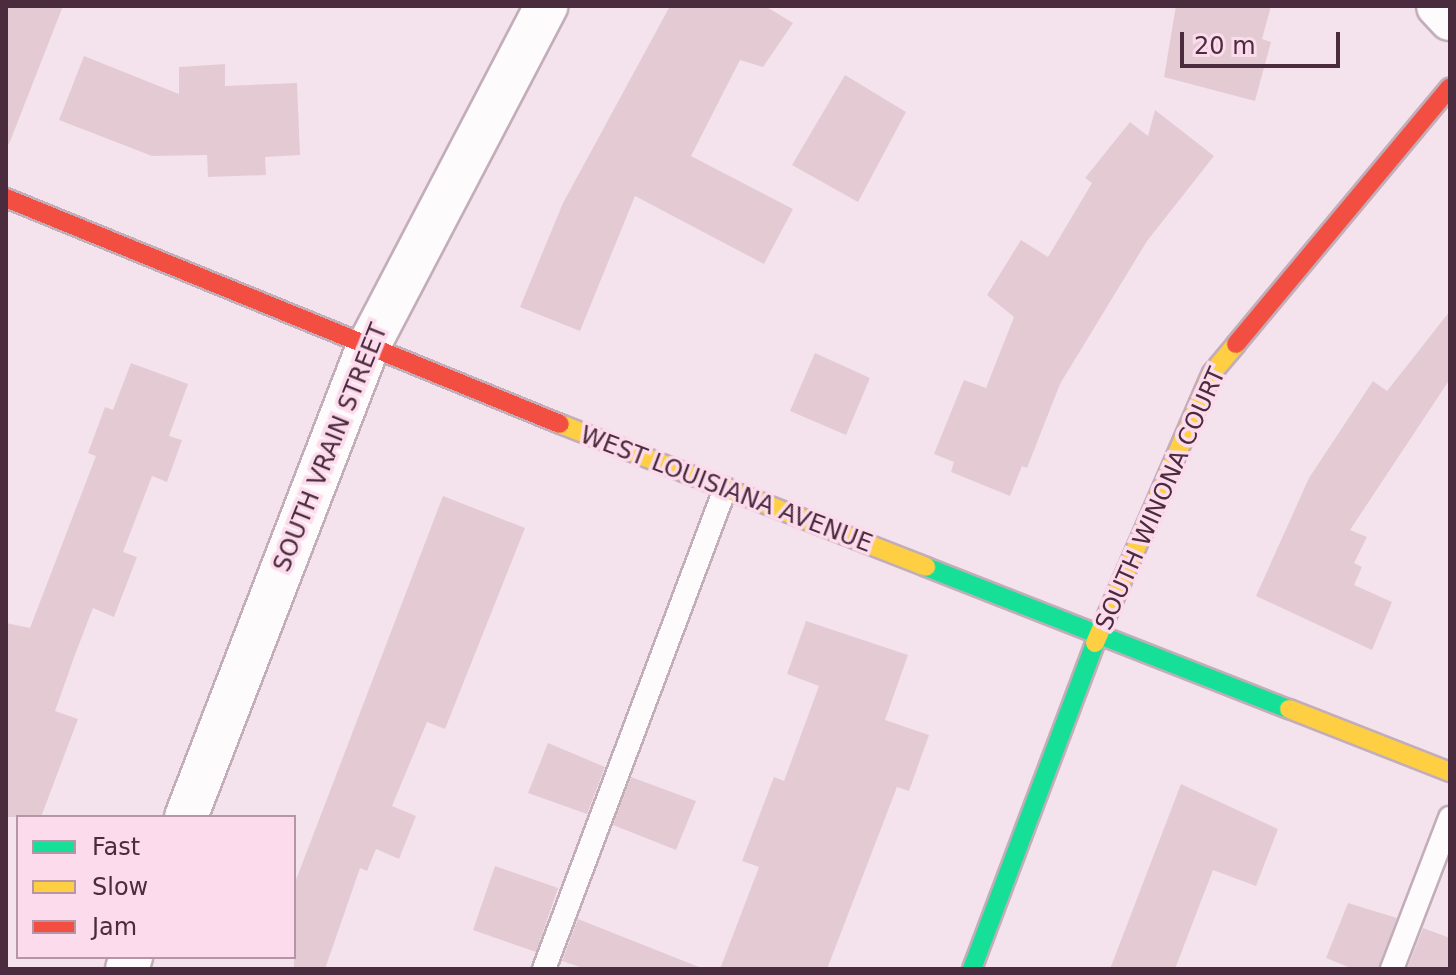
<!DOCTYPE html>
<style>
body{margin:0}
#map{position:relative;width:1456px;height:975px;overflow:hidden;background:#f4e3ec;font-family:"DejaVu Sans",sans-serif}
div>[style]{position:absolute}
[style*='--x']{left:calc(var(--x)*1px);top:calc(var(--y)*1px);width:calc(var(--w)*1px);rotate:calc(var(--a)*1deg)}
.building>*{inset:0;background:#e4cbd3}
.roads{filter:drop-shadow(2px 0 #c2adb9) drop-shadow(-2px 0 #c2adb9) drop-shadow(0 2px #c2adb9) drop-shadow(0 -2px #c2adb9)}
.lane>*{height:22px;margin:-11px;padding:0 11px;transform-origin:11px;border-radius:11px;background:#fdfbfc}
.street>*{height:42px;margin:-21px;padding:0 21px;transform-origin:21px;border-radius:21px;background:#fdfbfc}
.fast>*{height:18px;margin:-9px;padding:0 9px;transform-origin:9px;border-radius:9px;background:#16e098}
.slow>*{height:18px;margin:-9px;padding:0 9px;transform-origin:9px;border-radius:9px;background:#ffcf43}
.jam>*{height:18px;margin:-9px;padding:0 9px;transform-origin:9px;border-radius:9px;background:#f24e42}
span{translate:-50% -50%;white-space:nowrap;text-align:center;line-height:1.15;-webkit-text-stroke:7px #fcdbec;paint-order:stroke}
.street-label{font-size:24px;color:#4b2c3e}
.frame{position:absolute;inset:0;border:8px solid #4b2c3e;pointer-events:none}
.legend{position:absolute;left:16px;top:815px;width:280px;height:144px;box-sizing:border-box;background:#fcdbec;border:2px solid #b595a6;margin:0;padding:10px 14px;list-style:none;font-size:24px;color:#4b2c3e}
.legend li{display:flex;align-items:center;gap:16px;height:40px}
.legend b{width:40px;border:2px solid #b595a6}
.scale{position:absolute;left:1180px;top:32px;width:160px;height:36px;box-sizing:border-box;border:4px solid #4b2c3e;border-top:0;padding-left:10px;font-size:24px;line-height:28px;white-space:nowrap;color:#4b2c3e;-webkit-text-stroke:6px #fcdbec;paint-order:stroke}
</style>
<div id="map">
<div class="building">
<div style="clip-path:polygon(6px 6px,63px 6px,9px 144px,6px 143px)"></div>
<div style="clip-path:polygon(670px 6px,765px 6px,793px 23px,763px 67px,740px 60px,691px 156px,793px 209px,764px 264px,635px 196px,580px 331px,520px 307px,563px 203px)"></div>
<div style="clip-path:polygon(1176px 6px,1271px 6px,1262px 39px,1271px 42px,1255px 101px,1164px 77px)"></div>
<div style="clip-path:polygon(84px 56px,179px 94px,179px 67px,225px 64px,225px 86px,297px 83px,300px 155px,265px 157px,266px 175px,208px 177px,207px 155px,152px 156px,59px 120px)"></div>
<div style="clip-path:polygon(845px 75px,906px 112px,858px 202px,792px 165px)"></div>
<div style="clip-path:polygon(1155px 110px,1214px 156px,1147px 241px,1060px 384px,1027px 468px,1022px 466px,1010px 496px,951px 472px,954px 462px,934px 454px,964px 380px,986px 388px,1014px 317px,987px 295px,1021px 240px,1048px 257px,1092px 183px,1085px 178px,1130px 122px,1148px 136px)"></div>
<div style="clip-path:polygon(1450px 311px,1450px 379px,1350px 530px,1367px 537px,1354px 563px,1362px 567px,1354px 585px,1392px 602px,1372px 650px,1256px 596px,1309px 478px,1373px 381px,1387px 391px)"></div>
<div style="clip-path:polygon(815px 353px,870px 378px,846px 435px,790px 411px)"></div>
<div style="clip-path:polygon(131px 363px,188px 384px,169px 436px,182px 440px,167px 482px,152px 476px,123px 552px,137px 557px,114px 617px,93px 608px,76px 652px,55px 711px,78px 719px,41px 817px,6px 817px,6px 623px,30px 628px,96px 456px,88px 453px,105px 407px,113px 410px)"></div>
<div style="clip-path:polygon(443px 496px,525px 528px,445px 729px,427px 722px,392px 806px,416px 816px,399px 859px,376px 849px,367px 871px,360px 868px,325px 969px,294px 969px,294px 885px)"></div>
<div style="clip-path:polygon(806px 621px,908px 655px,885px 720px,929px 735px,909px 791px,897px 787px,827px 969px,720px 969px,759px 867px,742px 861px,774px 777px,784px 781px,819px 686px,787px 674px)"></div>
<div style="clip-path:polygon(548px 743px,605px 767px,587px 814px,528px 793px)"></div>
<div style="clip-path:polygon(631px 777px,696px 801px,676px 850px,613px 825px)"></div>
<div style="clip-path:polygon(1181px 784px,1278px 829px,1256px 886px,1213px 870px,1175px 969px,1110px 969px)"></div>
<div style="clip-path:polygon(495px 866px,558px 888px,536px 952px,473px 930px)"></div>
<div style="clip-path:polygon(1348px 903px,1397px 918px,1378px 969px,1353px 969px,1326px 958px)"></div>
<div style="clip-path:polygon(578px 919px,699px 967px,698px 969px,586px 969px,562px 961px)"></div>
<div style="clip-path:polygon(1423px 928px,1450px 938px,1450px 969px,1407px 969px)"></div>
</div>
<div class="roads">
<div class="lane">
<div style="--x:544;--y:969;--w:513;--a:-69.34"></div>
<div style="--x:1392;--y:969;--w:162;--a:-69"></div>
</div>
<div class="street">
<div style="--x:1438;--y:6;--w:18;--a:47"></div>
<div style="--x:186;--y:817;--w:502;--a:-68.86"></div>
<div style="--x:367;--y:349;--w:387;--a:-62.4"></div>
<div style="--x:127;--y:969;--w:13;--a:-72"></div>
</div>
<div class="fast">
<div style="--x:926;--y:567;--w:390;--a:21.4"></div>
<div style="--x:972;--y:969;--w:348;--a:-69.3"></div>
</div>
<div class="slow">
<div style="--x:560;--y:424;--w:393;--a:21.3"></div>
<div style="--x:1095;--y:643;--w:294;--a:-66.6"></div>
<div style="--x:1212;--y:373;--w:38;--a:-50"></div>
<div style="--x:1289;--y:709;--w:173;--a:21.4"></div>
</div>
<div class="jam">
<div style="--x:6;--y:198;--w:598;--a:22.19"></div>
<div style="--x:1236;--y:344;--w:334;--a:-50.2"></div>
</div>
</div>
<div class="street-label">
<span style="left:331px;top:448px;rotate:-68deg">SOUTH VRAIN STREET</span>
<span style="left:726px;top:490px;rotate:21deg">WEST LOUISIANA AVENUE</span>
<span style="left:1161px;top:499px;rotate:-66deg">SOUTH WINONA COURT</span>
</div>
<div class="frame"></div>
<ul class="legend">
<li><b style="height:10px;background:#16e098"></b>Fast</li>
<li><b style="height:10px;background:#ffcf43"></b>Slow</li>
<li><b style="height:10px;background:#f24e42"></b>Jam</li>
</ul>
<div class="scale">20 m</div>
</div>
